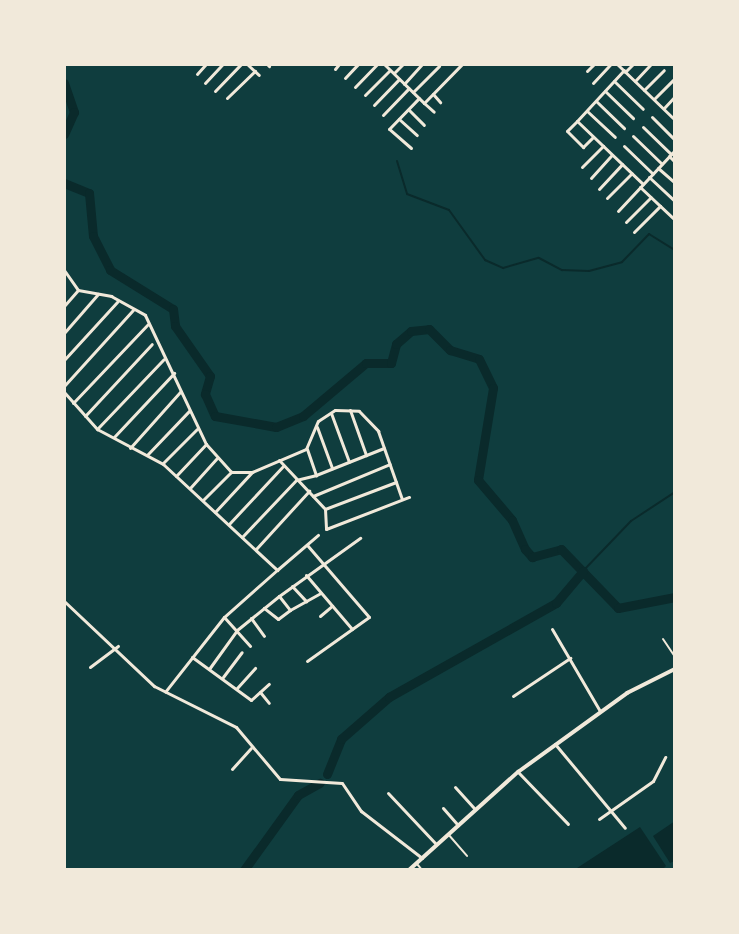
<!DOCTYPE html>
<style>
body{margin:0}
#map{position:relative;width:739px;height:934px;overflow:hidden;background:#0f3d3e;font-family:"Nunito Sans",sans-serif}
div>[style]{position:absolute}
[style*='--x']{left:calc(var(--x)*1px);top:calc(var(--y)*1px);width:calc(var(--w)*1px);rotate:calc(var(--a)*1deg)}
.water>*{inset:0;background:#0a2a2b}
.stream>*{height:2px;margin:-1px;padding:0 1px;transform-origin:1px;border-radius:1px;background:#0a2a2b}
.river>*{height:9px;margin:-4.5px;padding:0 4.5px;transform-origin:4.5px;border-radius:4.5px;background:#0a2a2b}
.path>*{height:2px;margin:-1px;padding:0 1px;transform-origin:1px;border-radius:1px;background:#f1e9da}
.service>*{height:2px;margin:-1px;padding:0 1px;transform-origin:1px;border-radius:1px;background:#f1e9da}
.minor>*{height:3px;margin:-1.5px;padding:0 1.5px;transform-origin:1.5px;border-radius:1.5px;background:#f1e9da}
.secondary>*{height:4px;margin:-2px;padding:0 2px;transform-origin:2px;border-radius:2px;background:#f1e9da}
span{translate:-50% -50%;white-space:nowrap;text-align:center;line-height:1.15;-webkit-text-stroke:7px #f1e9da;paint-order:stroke}
.frame{position:absolute;inset:0;border:66px solid #f1e9da;pointer-events:none}
</style>
<div id="map">
<div class="water">
<div style="clip-path:polygon(675px 821px,675px 861px,670px 863px,653px 836px)"></div>
<div style="clip-path:polygon(640px 827px,666px 866px,662px 870px,574px 870px)"></div>
</div>
<div class="stream">
<div style="--x:397;--y:161;--w:34;--a:73"></div>
<div style="--x:407;--y:194;--w:45;--a:20.9"></div>
<div style="--x:449;--y:210;--w:62;--a:54.2"></div>
<div style="--x:485;--y:260;--w:20;--a:24"></div>
<div style="--x:503;--y:268;--w:37;--a:-16"></div>
<div style="--x:539;--y:258;--w:26;--a:28"></div>
<div style="--x:562;--y:270;--w:27;--a:2"></div>
<div style="--x:589;--y:271;--w:34;--a:-15"></div>
<div style="--x:622;--y:262;--w:39;--a:-46"></div>
<div style="--x:649;--y:234;--w:31;--a:32"></div>
<div style="--x:583;--y:571;--w:69;--a:-46.2"></div>
<div style="--x:631;--y:521;--w:53;--a:-33.4"></div>
</div>
<div class="river">
<div style="--x:64;--y:83;--w:31;--a:71"></div>
<div style="--x:74;--y:112;--w:24;--a:114"></div>
<div style="--x:64;--y:183;--w:27;--a:22"></div>
<div style="--x:89;--y:193;--w:43;--a:84.7"></div>
<div style="--x:93;--y:236;--w:38;--a:63"></div>
<div style="--x:110;--y:270;--w:74;--a:31.8"></div>
<div style="--x:173;--y:309;--w:17;--a:83"></div>
<div style="--x:175;--y:326;--w:61;--a:55"></div>
<div style="--x:210;--y:376;--w:19;--a:106"></div>
<div style="--x:205;--y:394;--w:24;--a:66"></div>
<div style="--x:215;--y:416;--w:62;--a:10.2"></div>
<div style="--x:276;--y:427;--w:29;--a:-22"></div>
<div style="--x:303;--y:416;--w:82;--a:-40.1"></div>
<div style="--x:366;--y:363;--w:25;--a:0"></div>
<div style="--x:391;--y:363;--w:20;--a:-75"></div>
<div style="--x:396;--y:344;--w:20;--a:-41"></div>
<div style="--x:411;--y:331;--w:18;--a:-6"></div>
<div style="--x:429;--y:329;--w:30;--a:45"></div>
<div style="--x:450;--y:350;--w:30;--a:17"></div>
<div style="--x:479;--y:359;--w:32;--a:64"></div>
<div style="--x:493;--y:388;--w:93;--a:99.3"></div>
<div style="--x:478;--y:480;--w:52;--a:49.6"></div>
<div style="--x:512;--y:520;--w:32;--a:66"></div>
<div style="--x:525;--y:549;--w:11;--a:49"></div>
<div style="--x:532;--y:557;--w:30;--a:-15"></div>
<div style="--x:561;--y:549;--w:82;--a:46"></div>
<div style="--x:618;--y:608;--w:58;--a:-10.9"></div>
<div style="--x:327;--y:774;--w:38;--a:-68"></div>
<div style="--x:341;--y:739;--w:64;--a:-41.2"></div>
<div style="--x:389;--y:697;--w:192;--a:-29.4"></div>
<div style="--x:556;--y:603;--w:42;--a:-49.8"></div>
<div style="--x:244;--y:870;--w:92;--a:-54.2"></div>
<div style="--x:298;--y:795;--w:25;--a:-29"></div>
</div>
<div class="path">
<div style="--x:663;--y:639;--w:22;--a:56"></div>
</div>
<div class="service">
<div style="--x:448;--y:834;--w:29;--a:49"></div>
<div style="--x:417;--y:864;--w:8;--a:50"></div>
</div>
<div class="minor">
<div style="--x:247;--y:64;--w:16;--a:43"></div>
<div style="--x:267;--y:64;--w:3;--a:45"></div>
<div style="--x:384;--y:64;--w:56;--a:44.3"></div>
<div style="--x:424;--y:103;--w:54;--a:-45.7"></div>
<div style="--x:617;--y:64;--w:81;--a:44"></div>
<div style="--x:335;--y:69;--w:6;--a:-51"></div>
<div style="--x:624;--y:70;--w:69;--a:132.7"></div>
<div style="--x:577;--y:121;--w:91;--a:43.7"></div>
<div style="--x:587;--y:71;--w:10;--a:-45"></div>
<div style="--x:625;--y:72;--w:11;--a:-45"></div>
<div style="--x:394;--y:73;--w:13;--a:-45"></div>
<div style="--x:197;--y:74;--w:13;--a:-48"></div>
<div style="--x:345;--y:78;--w:19;--a:-47"></div>
<div style="--x:614;--y:81;--w:40;--a:44"></div>
<div style="--x:635;--y:81;--w:23;--a:-47"></div>
<div style="--x:205;--y:83;--w:26;--a:-47"></div>
<div style="--x:593;--y:83;--w:26;--a:-47"></div>
<div style="--x:404;--y:84;--w:27;--a:-48"></div>
<div style="--x:355;--y:87;--w:32;--a:-46"></div>
<div style="--x:644;--y:90;--w:28;--a:-45"></div>
<div style="--x:215;--y:91;--w:37;--a:-46"></div>
<div style="--x:605;--y:91;--w:39;--a:44"></div>
<div style="--x:413;--y:92;--w:37;--a:-45"></div>
<div style="--x:433;--y:94;--w:11;--a:49"></div>
<div style="--x:365;--y:95;--w:35;--a:-45"></div>
<div style="--x:227;--y:98;--w:39;--a:-44"></div>
<div style="--x:654;--y:99;--w:27;--a:-45"></div>
<div style="--x:596;--y:101;--w:39;--a:44"></div>
<div style="--x:424;--y:103;--w:13;--a:42"></div>
<div style="--x:374;--y:105;--w:36;--a:-46"></div>
<div style="--x:664;--y:108;--w:16;--a:-47"></div>
<div style="--x:409;--y:110;--w:21;--a:45"></div>
<div style="--x:587;--y:111;--w:38;--a:43"></div>
<div style="--x:383;--y:115;--w:37;--a:-46"></div>
<div style="--x:652;--y:117;--w:33;--a:45"></div>
<div style="--x:399;--y:119;--w:24;--a:42"></div>
<div style="--x:577;--y:121;--w:14;--a:135"></div>
<div style="--x:567;--y:131;--w:23;--a:45"></div>
<div style="--x:583;--y:147;--w:14;--a:-45"></div>
<div style="--x:643;--y:127;--w:39;--a:44"></div>
<div style="--x:633;--y:136;--w:40;--a:44"></div>
<div style="--x:624;--y:146;--w:40;--a:44"></div>
<div style="--x:411;--y:148;--w:29;--a:-139"></div>
<div style="--x:389;--y:129;--w:43;--a:-45.9"></div>
<div style="--x:669;--y:156;--w:8;--a:45"></div>
<div style="--x:582;--y:167;--w:30;--a:-45"></div>
<div style="--x:658;--y:168;--w:23;--a:41"></div>
<div style="--x:649;--y:177;--w:35;--a:43"></div>
<div style="--x:591;--y:178;--w:31;--a:-48"></div>
<div style="--x:640;--y:187;--w:48;--a:43.3"></div>
<div style="--x:599;--y:189;--w:34;--a:-47"></div>
<div style="--x:607;--y:198;--w:35;--a:-45"></div>
<div style="--x:618;--y:211;--w:83;--a:-46.9"></div>
<div style="--x:626;--y:222;--w:35;--a:-45"></div>
<div style="--x:634;--y:232;--w:37;--a:-45"></div>
<div style="--x:64;--y:270;--w:24;--a:55"></div>
<div style="--x:78;--y:290;--w:34;--a:10"></div>
<div style="--x:111;--y:296;--w:39;--a:29"></div>
<div style="--x:145;--y:315;--w:143;--a:64.7"></div>
<div style="--x:206;--y:444;--w:38;--a:48"></div>
<div style="--x:231;--y:472;--w:21;--a:0"></div>
<div style="--x:64;--y:306;--w:21;--a:-49"></div>
<div style="--x:64;--y:333;--w:52;--a:-48.9"></div>
<div style="--x:64;--y:360;--w:79;--a:-47.6"></div>
<div style="--x:64;--y:386;--w:103;--a:-47.8"></div>
<div style="--x:64;--y:392;--w:50;--a:48.3"></div>
<div style="--x:97;--y:429;--w:75;--a:27.9"></div>
<div style="--x:163;--y:464;--w:156;--a:42.9"></div>
<div style="--x:277;--y:570;--w:71;--a:138.4"></div>
<div style="--x:224;--y:617;--w:95;--a:128.2"></div>
<div style="--x:73;--y:403;--w:108;--a:-46.5"></div>
<div style="--x:350;--y:410;--w:48;--a:70.4"></div>
<div style="--x:331;--y:413;--w:52;--a:69.8"></div>
<div style="--x:85;--y:416;--w:98;--a:-47.1"></div>
<div style="--x:317;--y:427;--w:44;--a:69.9"></div>
<div style="--x:98;--y:428;--w:95;--a:-46.3"></div>
<div style="--x:114;--y:437;--w:88;--a:-46.8"></div>
<div style="--x:130;--y:448;--w:76;--a:-48.2"></div>
<div style="--x:307;--y:449;--w:28;--a:71"></div>
<div style="--x:316;--y:475;--w:73;--a:-21.7"></div>
<div style="--x:147;--y:455;--w:61;--a:-46.3"></div>
<div style="--x:279;--y:460;--w:67;--a:46.8"></div>
<div style="--x:325;--y:509;--w:20;--a:87"></div>
<div style="--x:326;--y:529;--w:89;--a:-21.1"></div>
<div style="--x:163;--y:463;--w:48;--a:-45"></div>
<div style="--x:176;--y:476;--w:44;--a:-46.8"></div>
<div style="--x:190;--y:488;--w:40;--a:-48"></div>
<div style="--x:313;--y:496;--w:83;--a:-22.6"></div>
<div style="--x:203;--y:500;--w:40;--a:-45"></div>
<div style="--x:325;--y:509;--w:76;--a:-20.8"></div>
<div style="--x:215;--y:512;--w:54;--a:-47.2"></div>
<div style="--x:252;--y:472;--w:59;--a:-23.1"></div>
<div style="--x:306;--y:449;--w:30;--a:-67"></div>
<div style="--x:318;--y:421;--w:20;--a:-33"></div>
<div style="--x:335;--y:410;--w:24;--a:2"></div>
<div style="--x:359;--y:411;--w:28;--a:46"></div>
<div style="--x:378;--y:431;--w:72;--a:70.6"></div>
<div style="--x:229;--y:524;--w:79;--a:-47"></div>
<div style="--x:242;--y:537;--w:79;--a:-46.5"></div>
<div style="--x:296;--y:480;--w:21;--a:-14"></div>
<div style="--x:256;--y:549;--w:79;--a:-47.6"></div>
<div style="--x:277;--y:570;--w:54;--a:-40.5"></div>
<div style="--x:306;--y:575;--w:71;--a:49.6"></div>
<div style="--x:292;--y:586;--w:21;--a:47"></div>
<div style="--x:279;--y:596;--w:100;--a:-35.6"></div>
<div style="--x:64;--y:601;--w:124;--a:43.4"></div>
<div style="--x:154;--y:686;--w:92;--a:26.6"></div>
<div style="--x:236;--y:727;--w:68;--a:49.8"></div>
<div style="--x:280;--y:779;--w:62;--a:3.7"></div>
<div style="--x:342;--y:783;--w:34;--a:56"></div>
<div style="--x:361;--y:811;--w:77;--a:37.6"></div>
<div style="--x:290;--y:610;--w:35;--a:-29"></div>
<div style="--x:320;--y:616;--w:16;--a:-40"></div>
<div style="--x:224;--y:617;--w:39;--a:48"></div>
<div style="--x:251;--y:618;--w:22;--a:54"></div>
<div style="--x:552;--y:629;--w:95;--a:59.7"></div>
<div style="--x:192;--y:657;--w:73;--a:36.1"></div>
<div style="--x:251;--y:700;--w:24;--a:-42"></div>
<div style="--x:307;--y:661;--w:76;--a:-35.4"></div>
<div style="--x:369;--y:617;--w:95;--a:-130.7"></div>
<div style="--x:90;--y:667;--w:35;--a:-37"></div>
<div style="--x:209;--y:669;--w:48;--a:-54.3"></div>
<div style="--x:237;--y:630;--w:54;--a:-39"></div>
<div style="--x:279;--y:596;--w:18;--a:52"></div>
<div style="--x:290;--y:610;--w:15;--a:143"></div>
<div style="--x:278;--y:619;--w:18;--a:-142"></div>
<div style="--x:223;--y:677;--w:31;--a:-53"></div>
<div style="--x:237;--y:688;--w:27;--a:-48"></div>
<div style="--x:260;--y:692;--w:14;--a:51"></div>
<div style="--x:513;--y:696;--w:69;--a:-33.7"></div>
<div style="--x:555;--y:744;--w:109;--a:50.2"></div>
<div style="--x:232;--y:769;--w:28;--a:-48"></div>
<div style="--x:518;--y:772;--w:72;--a:46.1"></div>
<div style="--x:455;--y:787;--w:30;--a:48"></div>
<div style="--x:388;--y:793;--w:70;--a:46.7"></div>
<div style="--x:443;--y:808;--w:23;--a:49"></div>
<div style="--x:599;--y:819;--w:66;--a:-35.1"></div>
<div style="--x:653;--y:781;--w:27;--a:-63"></div>
</div>
<div class="secondary">
<div style="--x:409;--y:870;--w:147;--a:-42"></div>
<div style="--x:518;--y:772;--w:135;--a:-35.9"></div>
<div style="--x:627;--y:693;--w:54;--a:-26.6"></div>
</div>
<div class="frame"></div>
</div>
